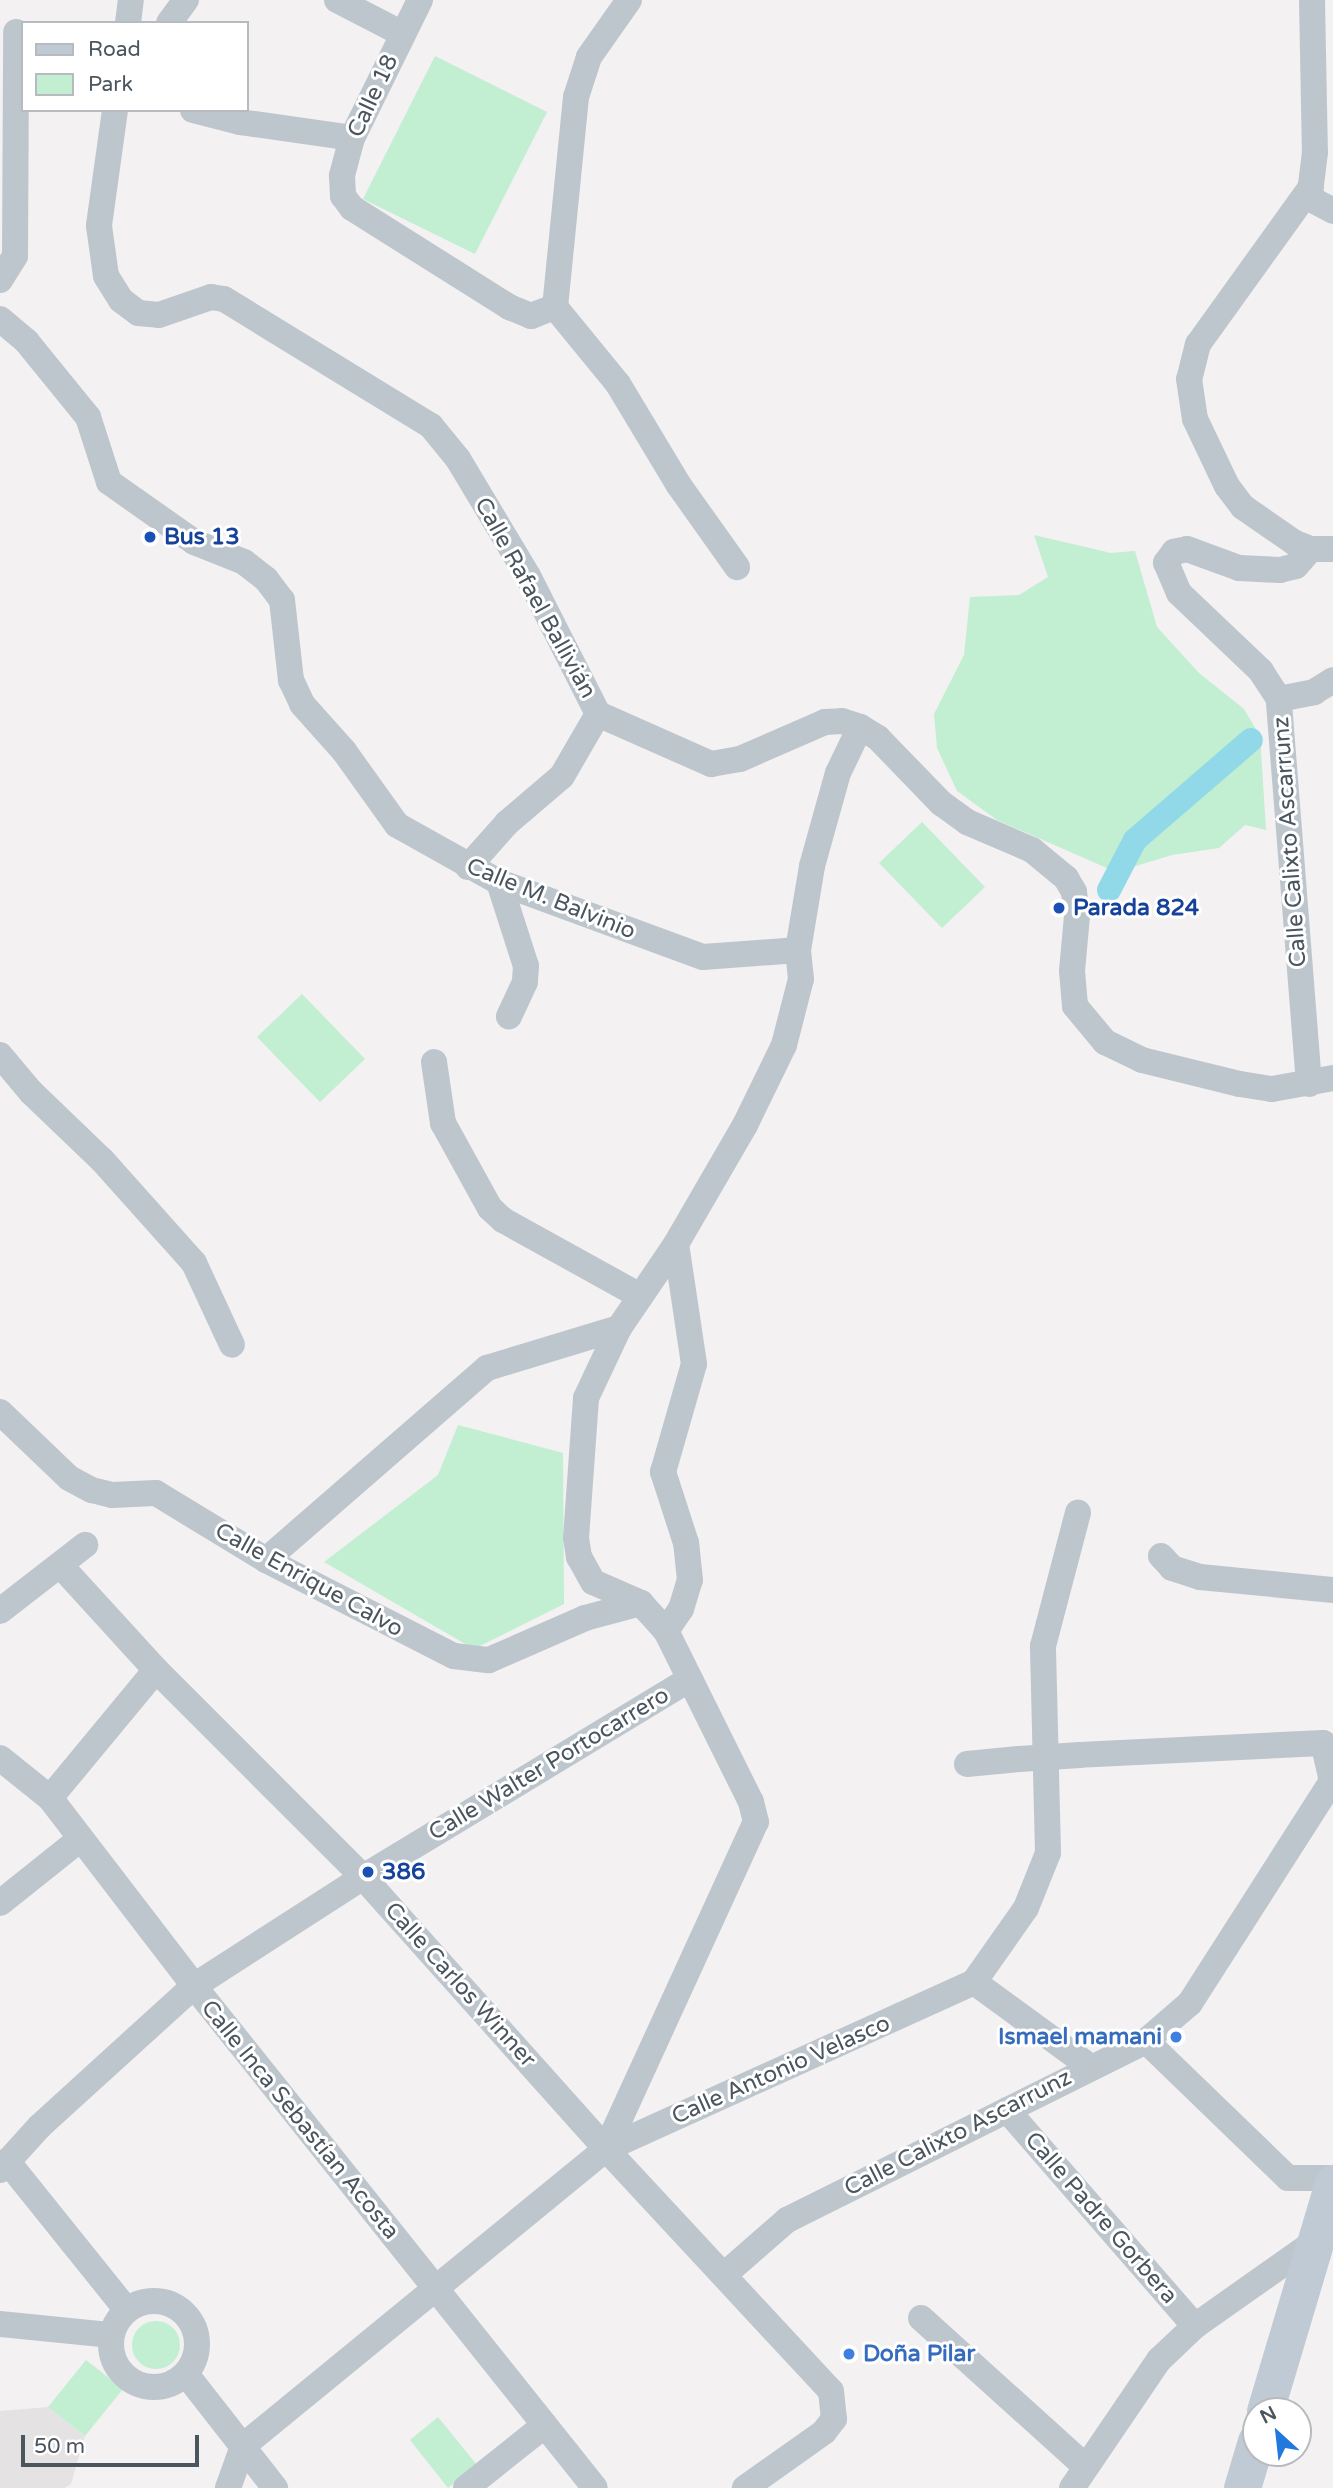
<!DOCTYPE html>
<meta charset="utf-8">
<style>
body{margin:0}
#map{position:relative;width:1333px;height:2488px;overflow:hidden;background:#f3f1f1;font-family:"Varela Round",sans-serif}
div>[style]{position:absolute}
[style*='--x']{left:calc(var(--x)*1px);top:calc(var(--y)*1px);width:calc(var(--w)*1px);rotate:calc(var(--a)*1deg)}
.education>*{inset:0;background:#e4e2e3}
.green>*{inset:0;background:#c2eed2}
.round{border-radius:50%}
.canal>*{height:24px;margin:-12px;padding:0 12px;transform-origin:12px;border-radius:12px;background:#91d9e9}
.street>*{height:26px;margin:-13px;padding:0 13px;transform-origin:13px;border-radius:13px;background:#bec6cd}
.street>.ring{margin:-13px;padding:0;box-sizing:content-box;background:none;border:26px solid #bec6cd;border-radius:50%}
.secondary>*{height:37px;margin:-18.5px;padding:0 18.5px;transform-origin:18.5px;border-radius:18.5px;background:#c0cad4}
.street-bridge>*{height:26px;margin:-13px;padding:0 13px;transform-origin:13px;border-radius:13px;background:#bec6cd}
.dots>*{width:19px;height:19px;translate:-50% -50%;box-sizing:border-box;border:4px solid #fff;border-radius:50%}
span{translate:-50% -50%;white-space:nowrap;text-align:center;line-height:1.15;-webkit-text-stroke:6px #fff;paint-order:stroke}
.street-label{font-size:23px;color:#4a555e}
.transit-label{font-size:23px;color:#164399;font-weight:700}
.left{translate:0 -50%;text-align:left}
.shop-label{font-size:23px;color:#366cbe;font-weight:700}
.right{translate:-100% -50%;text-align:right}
.legend{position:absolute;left:21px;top:21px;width:228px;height:91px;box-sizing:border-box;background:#fff;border:2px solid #b7bbbf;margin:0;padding:9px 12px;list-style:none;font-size:21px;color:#4a555e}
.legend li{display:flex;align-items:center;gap:14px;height:35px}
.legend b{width:35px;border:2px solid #b7bbbf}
.north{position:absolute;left:1242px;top:2397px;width:70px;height:70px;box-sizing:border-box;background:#fff;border:2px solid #b7bbbf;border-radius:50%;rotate:333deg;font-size:19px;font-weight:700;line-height:28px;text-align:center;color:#4a555e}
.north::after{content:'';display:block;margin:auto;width:24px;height:32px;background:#2178dd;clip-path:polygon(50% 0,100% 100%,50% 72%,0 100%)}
.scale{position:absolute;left:21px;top:2435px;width:178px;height:32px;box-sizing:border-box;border:4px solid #4a555e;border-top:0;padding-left:9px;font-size:21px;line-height:24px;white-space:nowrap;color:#4a555e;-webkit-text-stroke:5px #fff;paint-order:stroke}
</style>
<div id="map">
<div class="education">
<div style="clip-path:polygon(48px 2407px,85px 2436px,71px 2484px,65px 2488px,0 2488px,0 2411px)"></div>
</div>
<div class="green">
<div style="clip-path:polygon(435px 56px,547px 112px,475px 254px,363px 199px)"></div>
<div style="clip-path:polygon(1034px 535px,1111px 553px,1135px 551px,1157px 627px,1199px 673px,1244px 709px,1260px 736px,1266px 830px,1245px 825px,1219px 848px,1172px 855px,1116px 872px,997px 820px,957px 791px,937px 748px,934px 714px,964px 655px,970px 597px,1019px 595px,1048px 577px)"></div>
<div style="clip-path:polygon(922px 822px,985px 887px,942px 928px,879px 863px)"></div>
<div style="clip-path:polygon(302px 994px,365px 1059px,320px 1102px,257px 1037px)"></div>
<div style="clip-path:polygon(458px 1425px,563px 1453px,564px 1604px,474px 1649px,324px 1562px,438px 1475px)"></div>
<div class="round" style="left:132px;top:2321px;width:48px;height:48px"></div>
<div style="clip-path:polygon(86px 2360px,123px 2389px,85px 2436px,48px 2407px)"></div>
<div style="clip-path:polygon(438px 2417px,477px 2465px,448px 2488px,410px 2440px)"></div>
</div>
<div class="canal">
<div style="--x:1109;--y:890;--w:56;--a:-62.5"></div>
<div style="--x:1135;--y:840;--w:153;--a:-40.8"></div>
</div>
<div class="street">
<div style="--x:337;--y:0;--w:74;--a:27.3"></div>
<div style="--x:420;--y:0;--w:154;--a:116.2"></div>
<div style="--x:352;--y:138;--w:39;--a:105"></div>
<div style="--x:342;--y:176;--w:20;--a:87"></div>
<div style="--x:343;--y:196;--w:15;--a:53"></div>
<div style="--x:352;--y:208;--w:186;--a:32.2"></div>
<div style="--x:509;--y:307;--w:24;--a:22"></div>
<div style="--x:531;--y:316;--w:26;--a:-21"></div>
<div style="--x:629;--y:0;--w:70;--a:125.1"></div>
<div style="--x:589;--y:57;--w:42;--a:108"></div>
<div style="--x:576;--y:97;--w:211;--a:95.7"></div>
<div style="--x:555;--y:307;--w:99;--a:50.7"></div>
<div style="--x:618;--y:384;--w:117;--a:59"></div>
<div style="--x:678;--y:484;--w:102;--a:54.6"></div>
<div style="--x:1312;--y:0;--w:152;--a:88.9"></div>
<div style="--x:1315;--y:152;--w:35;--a:97"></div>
<div style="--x:1311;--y:187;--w:193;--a:125.7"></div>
<div style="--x:1198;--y:344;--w:36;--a:104"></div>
<div style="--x:1189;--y:379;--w:40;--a:81.5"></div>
<div style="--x:1195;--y:419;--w:74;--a:64.5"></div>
<div style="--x:1227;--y:486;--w:26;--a:53"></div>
<div style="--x:1243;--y:507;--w:63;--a:34.7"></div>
<div style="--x:1295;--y:543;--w:17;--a:21"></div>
<div style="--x:1311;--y:549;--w:22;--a:0"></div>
<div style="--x:128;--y:23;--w:23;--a:-83"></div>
<div style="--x:169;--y:23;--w:29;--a:-54"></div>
<div style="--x:115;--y:110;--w:117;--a:97.9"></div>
<div style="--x:99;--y:226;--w:50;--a:82"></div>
<div style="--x:106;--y:276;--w:28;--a:58"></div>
<div style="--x:121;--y:300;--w:21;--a:37"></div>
<div style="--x:138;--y:313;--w:21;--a:5"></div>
<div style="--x:159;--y:315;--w:55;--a:-19.1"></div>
<div style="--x:211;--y:297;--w:13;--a:9"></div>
<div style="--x:224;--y:299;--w:243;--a:31.5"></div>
<div style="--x:431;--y:426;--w:43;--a:50.7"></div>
<div style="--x:458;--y:459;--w:136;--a:59.1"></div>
<div style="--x:528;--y:576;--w:155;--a:63.1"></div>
<div style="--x:598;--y:714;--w:124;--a:23.9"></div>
<div style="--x:711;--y:764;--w:29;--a:-10"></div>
<div style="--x:740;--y:759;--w:93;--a:-23.5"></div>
<div style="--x:825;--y:722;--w:17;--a:-3"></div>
<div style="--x:842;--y:721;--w:19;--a:18"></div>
<div style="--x:860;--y:727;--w:21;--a:31"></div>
<div style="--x:878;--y:738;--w:91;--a:45.9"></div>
<div style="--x:941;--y:803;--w:32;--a:36"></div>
<div style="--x:967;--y:822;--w:71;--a:23.3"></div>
<div style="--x:1032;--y:850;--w:44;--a:39.5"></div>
<div style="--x:1066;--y:878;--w:16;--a:60"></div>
<div style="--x:1074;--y:892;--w:24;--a:83"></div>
<div style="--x:1077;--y:916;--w:55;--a:95.2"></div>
<div style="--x:1072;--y:971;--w:35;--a:85"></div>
<div style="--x:1075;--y:1006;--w:47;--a:50.2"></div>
<div style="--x:1105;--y:1042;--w:41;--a:25.9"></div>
<div style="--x:1142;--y:1060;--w:101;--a:13.8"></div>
<div style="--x:1240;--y:1084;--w:32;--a:9"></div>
<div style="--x:1272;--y:1089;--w:62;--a:-10.2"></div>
<div style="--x:193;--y:110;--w:49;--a:14.3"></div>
<div style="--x:240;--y:122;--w:113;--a:8.1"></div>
<div style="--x:1307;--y:197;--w:30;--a:28"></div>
<div style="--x:0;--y:280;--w:28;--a:-58"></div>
<div style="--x:15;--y:256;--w:224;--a:-89.7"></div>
<div style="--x:0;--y:319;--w:35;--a:40"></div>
<div style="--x:27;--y:342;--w:97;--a:50.9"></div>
<div style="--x:88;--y:417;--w:68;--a:72.1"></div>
<div style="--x:109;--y:482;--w:104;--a:35.2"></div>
<div style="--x:194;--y:542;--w:54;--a:21.8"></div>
<div style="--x:244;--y:562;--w:28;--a:38"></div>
<div style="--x:266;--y:579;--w:26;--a:53"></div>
<div style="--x:282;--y:600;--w:81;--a:83.6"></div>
<div style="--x:291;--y:680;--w:26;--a:65"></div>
<div style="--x:302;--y:704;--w:63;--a:48.2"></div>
<div style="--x:344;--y:751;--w:91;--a:54.4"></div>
<div style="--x:397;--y:825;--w:117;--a:29.2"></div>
<div style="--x:499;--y:882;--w:217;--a:20.2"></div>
<div style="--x:703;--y:957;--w:95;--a:-4.2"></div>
<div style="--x:1279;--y:699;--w:36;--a:-11"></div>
<div style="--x:1314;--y:692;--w:22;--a:-32"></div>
<div style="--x:468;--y:867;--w:59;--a:-48.4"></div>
<div style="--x:507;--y:823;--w:72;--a:-40.5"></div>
<div style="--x:562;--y:776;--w:72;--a:-59.9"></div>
<div style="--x:499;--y:882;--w:88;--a:72.2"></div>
<div style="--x:526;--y:966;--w:16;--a:94"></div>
<div style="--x:525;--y:982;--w:38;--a:115"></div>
<div style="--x:0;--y:1055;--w:48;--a:50"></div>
<div style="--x:31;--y:1092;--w:98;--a:43.8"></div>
<div style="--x:102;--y:1160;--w:138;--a:48.2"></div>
<div style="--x:194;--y:1263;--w:90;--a:65.1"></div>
<div style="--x:434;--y:1062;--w:62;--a:81.6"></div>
<div style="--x:443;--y:1123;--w:97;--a:61.1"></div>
<div style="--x:490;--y:1208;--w:18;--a:43"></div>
<div style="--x:503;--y:1220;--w:157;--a:29"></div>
<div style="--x:1309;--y:1084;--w:386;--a:-94.5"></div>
<div style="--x:1279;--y:699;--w:33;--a:-123"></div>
<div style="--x:1261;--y:671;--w:113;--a:-136.4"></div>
<div style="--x:1179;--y:593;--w:33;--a:-113"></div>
<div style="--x:1166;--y:563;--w:14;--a:-54"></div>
<div style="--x:1174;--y:552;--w:13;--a:-13"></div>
<div style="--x:1187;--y:549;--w:55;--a:20.1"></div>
<div style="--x:1239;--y:568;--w:41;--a:2.8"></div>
<div style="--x:1280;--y:570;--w:16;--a:-14"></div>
<div style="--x:1296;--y:566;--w:23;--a:-49"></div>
<div style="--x:0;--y:1412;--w:95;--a:43.7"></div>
<div style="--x:69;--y:1478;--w:26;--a:28"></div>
<div style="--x:92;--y:1490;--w:21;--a:14"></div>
<div style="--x:112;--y:1495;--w:44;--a:-2.6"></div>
<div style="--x:156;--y:1493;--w:129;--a:31.3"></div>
<div style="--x:266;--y:1560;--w:211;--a:27.1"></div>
<div style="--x:454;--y:1656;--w:35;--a:7"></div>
<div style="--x:489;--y:1660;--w:105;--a:-23.6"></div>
<div style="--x:585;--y:1618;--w:58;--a:-15"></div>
<div style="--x:1161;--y:1556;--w:16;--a:47"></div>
<div style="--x:1172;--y:1568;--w:29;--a:18"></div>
<div style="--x:1200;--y:1577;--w:134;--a:5.6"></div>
<div style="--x:266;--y:1560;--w:293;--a:-41"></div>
<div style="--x:487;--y:1368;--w:138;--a:-16.9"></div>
<div style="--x:61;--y:1566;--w:141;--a:47.6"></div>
<div style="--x:156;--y:1670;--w:293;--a:45"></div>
<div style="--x:363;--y:1877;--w:365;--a:48.2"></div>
<div style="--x:606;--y:2149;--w:330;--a:47.1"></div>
<div style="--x:831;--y:2391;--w:28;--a:84"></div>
<div style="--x:834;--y:2419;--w:16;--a:128"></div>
<div style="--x:824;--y:2432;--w:97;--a:144.7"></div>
<div style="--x:0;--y:1611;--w:108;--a:-37.8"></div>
<div style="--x:666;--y:1631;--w:27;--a:-56"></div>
<div style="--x:681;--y:1609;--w:30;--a:-73"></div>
<div style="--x:690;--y:1580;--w:37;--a:-96"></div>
<div style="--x:686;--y:1543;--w:75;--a:-107.9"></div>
<div style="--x:663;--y:1472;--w:112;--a:-74"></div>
<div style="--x:694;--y:1364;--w:121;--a:-98.5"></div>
<div style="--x:0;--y:1758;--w:64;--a:38.7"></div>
<div style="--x:50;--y:1798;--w:237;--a:52.5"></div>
<div style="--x:194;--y:1986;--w:642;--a:51.38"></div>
<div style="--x:967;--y:1764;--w:52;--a:-5.5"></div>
<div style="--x:50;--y:1798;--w:166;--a:-50.4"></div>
<div style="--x:0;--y:1903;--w:101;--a:-38.6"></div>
<div style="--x:974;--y:1982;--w:142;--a:36.1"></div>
<div style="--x:1146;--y:2041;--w:197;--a:44"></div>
<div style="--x:1288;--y:2178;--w:45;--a:0"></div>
<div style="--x:1007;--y:2110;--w:286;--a:49"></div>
<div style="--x:606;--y:2149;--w:360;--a:-65.4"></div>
<div style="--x:756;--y:1822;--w:21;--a:-104"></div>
<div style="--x:751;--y:1802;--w:191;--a:-116.4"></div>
<div style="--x:666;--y:1631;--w:38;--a:-132"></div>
<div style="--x:641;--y:1603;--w:52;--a:-156.4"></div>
<div style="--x:593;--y:1582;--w:29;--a:-119"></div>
<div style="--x:579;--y:1557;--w:19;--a:-99"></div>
<div style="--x:576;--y:1538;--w:140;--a:-85.9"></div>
<div style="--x:586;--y:1398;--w:77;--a:-64.8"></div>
<div style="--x:619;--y:1328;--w:102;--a:-55.8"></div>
<div style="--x:676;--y:1244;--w:138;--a:-59.9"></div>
<div style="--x:745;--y:1125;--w:89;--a:-64"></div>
<div style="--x:784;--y:1045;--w:68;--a:-75.6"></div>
<div style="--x:801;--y:979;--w:29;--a:-96"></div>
<div style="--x:798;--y:950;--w:85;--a:-80.5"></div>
<div style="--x:812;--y:866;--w:97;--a:-74.4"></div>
<div style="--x:838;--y:773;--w:51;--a:-64.4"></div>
<div style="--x:7;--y:2161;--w:191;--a:51.2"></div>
<div style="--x:0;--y:2170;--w:59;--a:-47.7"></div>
<div style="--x:40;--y:2126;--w:208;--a:-42.3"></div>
<div style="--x:194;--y:1986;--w:201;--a:-32.8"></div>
<div style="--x:363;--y:1877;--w:382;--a:-31.2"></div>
<div style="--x:724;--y:2275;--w:84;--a:-41.1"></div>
<div style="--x:787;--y:2220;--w:401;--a:-26.5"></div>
<div style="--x:1146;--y:2041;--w:58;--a:-40.8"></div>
<div style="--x:1190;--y:2003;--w:264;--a:-57.4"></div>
<div style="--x:1332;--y:1781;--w:39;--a:-103"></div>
<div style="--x:1323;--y:1743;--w:243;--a:177.2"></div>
<div class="ring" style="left:111px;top:2301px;width:60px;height:60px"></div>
<div style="--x:921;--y:2318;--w:221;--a:42.1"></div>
<div style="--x:0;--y:2324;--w:112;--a:5.7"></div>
<div style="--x:186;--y:2374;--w:145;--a:52"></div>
<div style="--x:228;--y:2488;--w:45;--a:-70.3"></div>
<div style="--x:243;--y:2446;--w:469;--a:-39.3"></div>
<div style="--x:606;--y:2149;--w:404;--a:-24.4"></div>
<div style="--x:974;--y:1982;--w:90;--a:-54.9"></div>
<div style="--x:1026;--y:1908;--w:59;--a:-68.2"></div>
<div style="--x:1048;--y:1853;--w:207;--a:-91.4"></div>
<div style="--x:1043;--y:1646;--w:138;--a:-75.3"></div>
<div style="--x:466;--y:2488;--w:101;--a:-38.6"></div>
<div style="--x:1072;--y:2488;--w:155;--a:-55.8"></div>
<div style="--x:1159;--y:2360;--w:50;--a:-43.4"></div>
<div style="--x:1195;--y:2326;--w:149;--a:-35.2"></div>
</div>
<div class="secondary">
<div style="--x:1265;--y:2411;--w:238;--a:-73.4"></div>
<div style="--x:1242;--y:2488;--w:49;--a:-73.4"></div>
</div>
<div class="street-bridge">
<div style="--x:1019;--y:1759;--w:61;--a:-3.8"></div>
</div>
<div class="dots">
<div style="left:150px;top:537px;background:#1a4fb4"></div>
<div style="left:1059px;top:908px;background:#1a4fb4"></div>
<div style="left:368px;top:1872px;background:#1a4fb4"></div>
<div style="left:1176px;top:2037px;background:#3f7fe0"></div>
<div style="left:849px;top:2354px;background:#3f7fe0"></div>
</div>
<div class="street-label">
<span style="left:373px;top:96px;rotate:-65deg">Calle 18</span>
<span style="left:535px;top:598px;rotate:61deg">Calle Rafael Ballivián</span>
<span style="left:1290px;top:842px;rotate:-94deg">Calle Calixto Ascarrunz</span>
<span style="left:551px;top:899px;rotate:22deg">Calle M. Balvinio</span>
<span style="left:309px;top:1580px;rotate:29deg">Calle Enrique Calvo</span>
<span style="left:549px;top:1764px;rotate:-31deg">Calle Walter Portocarrero</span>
<span style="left:460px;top:1985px;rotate:48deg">Calle Carlos Winner</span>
<span style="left:781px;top:2070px;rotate:-24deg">Calle Antonio Velasco</span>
<span style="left:300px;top:2120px;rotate:51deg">Calle Inca Sebastían Acosta</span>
<span style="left:958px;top:2133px;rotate:-27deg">Calle Calixto Ascarrunz</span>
<span style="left:1101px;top:2218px;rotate:49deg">Calle Padre Gorbera</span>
</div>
<div class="transit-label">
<span class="left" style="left:164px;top:537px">Bus 13</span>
<span class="left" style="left:1073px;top:908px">Parada 824</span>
<span class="left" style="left:382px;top:1872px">386</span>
</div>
<div class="shop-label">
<span class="right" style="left:1162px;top:2037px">Ismael mamani</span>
<span class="left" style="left:863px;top:2354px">Doña Pilar</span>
</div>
<ul class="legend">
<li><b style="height:9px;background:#c0cad4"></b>Road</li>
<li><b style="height:19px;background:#c2eed2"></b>Park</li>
</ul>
<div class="north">N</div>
<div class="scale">50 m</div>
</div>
